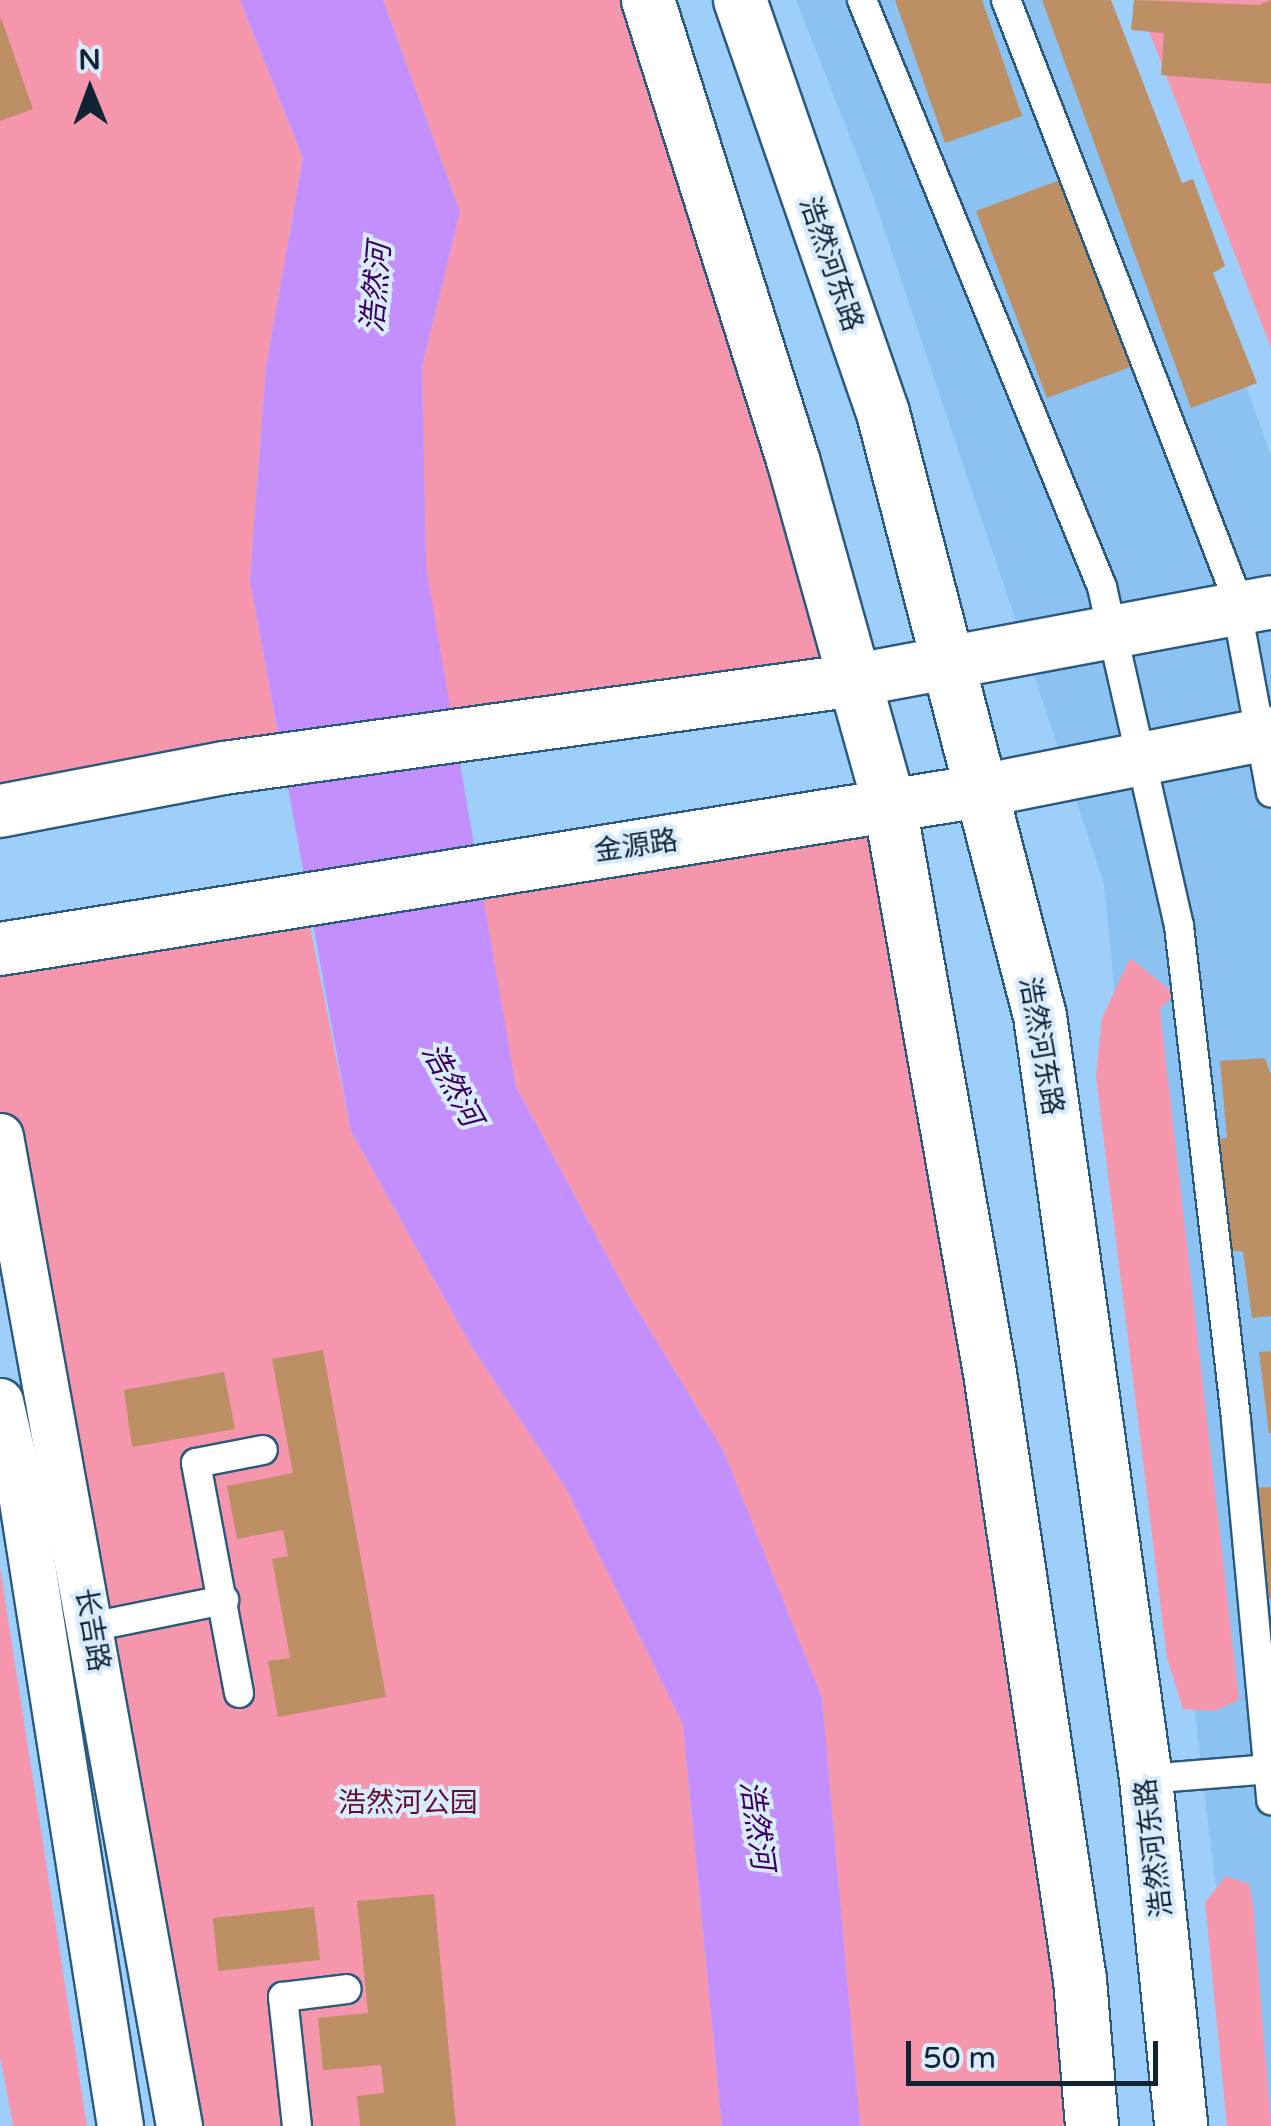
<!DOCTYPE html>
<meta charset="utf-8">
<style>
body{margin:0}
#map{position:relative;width:1271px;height:2126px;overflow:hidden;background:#9dcffa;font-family:"Varela Round","Noto Sans SC",sans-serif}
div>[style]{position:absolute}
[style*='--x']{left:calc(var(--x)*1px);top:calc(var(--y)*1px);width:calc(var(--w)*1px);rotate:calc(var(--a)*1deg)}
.built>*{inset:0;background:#8bc2f1}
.green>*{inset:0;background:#f696ad}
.water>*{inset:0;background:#c38ffc}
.building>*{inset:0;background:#bc8f64}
.roads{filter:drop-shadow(2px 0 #2b5a7f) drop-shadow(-2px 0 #2b5a7f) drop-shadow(0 2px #2b5a7f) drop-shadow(0 -2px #2b5a7f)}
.pedestrian>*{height:28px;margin:-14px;padding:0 14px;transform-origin:14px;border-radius:14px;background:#fff}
.tertiary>*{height:45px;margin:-22.5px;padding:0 22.5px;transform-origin:22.5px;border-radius:22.5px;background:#fff}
.secondary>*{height:52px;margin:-26px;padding:0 26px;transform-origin:26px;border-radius:26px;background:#fff}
span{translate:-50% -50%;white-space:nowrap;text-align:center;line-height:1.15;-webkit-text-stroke:8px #d8ecfe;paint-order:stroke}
.street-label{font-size:28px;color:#112434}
.park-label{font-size:28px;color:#61112e}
.water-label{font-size:30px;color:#3d0065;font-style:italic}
.north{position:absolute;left:40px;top:40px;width:100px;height:100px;-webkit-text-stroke:8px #d8ecfe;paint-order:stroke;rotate:359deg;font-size:28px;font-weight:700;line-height:40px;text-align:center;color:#112434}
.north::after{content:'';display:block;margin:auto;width:35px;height:45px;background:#112434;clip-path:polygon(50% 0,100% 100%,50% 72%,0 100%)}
.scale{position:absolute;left:906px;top:2041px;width:252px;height:45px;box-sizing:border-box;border:5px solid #112434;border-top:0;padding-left:12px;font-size:30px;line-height:35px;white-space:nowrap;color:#112434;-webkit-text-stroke:8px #d8ecfe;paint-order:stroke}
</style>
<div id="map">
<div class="built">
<div style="clip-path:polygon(796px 0,1108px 0,1271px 456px,1271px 2126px,1236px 2054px,1147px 1315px,1104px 884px,872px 193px)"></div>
</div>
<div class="green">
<div style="clip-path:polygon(0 0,240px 0,303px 158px,266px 367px,250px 580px,283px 761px,0 811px)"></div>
<div style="clip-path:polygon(383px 0,648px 0,856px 680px,454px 738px,426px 567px,422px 366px,460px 212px)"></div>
<div style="clip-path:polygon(1137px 0,1271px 0,1271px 348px)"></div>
<div style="clip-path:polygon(890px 806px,1092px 2126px,860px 2126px,822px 1698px,724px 1452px,627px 1293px,516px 1087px,478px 870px)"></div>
<div style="clip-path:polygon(304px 897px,351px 1131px,472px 1347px,566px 1488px,683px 1724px,722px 2126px,179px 2126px,0 1136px,0 949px)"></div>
<div style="clip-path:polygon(1130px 958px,1175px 994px,1160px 1009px,1239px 1700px,1214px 1711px,1183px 1709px,1167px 1658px,1096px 1076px,1102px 1018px)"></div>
<div style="clip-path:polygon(0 1567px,87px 2126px,13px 2126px,0 2056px)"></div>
<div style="clip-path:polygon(1226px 1876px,1249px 1884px,1253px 1904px,1271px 2126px,1227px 2126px,1205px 1902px)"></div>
</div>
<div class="water">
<div style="clip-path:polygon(240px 0,383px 0,460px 212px,422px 366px,426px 567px,516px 1087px,627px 1293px,724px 1452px,822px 1698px,860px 2126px,722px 2126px,683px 1724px,566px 1488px,472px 1347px,351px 1131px,250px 580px,266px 367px,303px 158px)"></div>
</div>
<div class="building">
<div style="clip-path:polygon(895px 0,982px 0,1022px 116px,945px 143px)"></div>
<div style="clip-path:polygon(1042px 0,1111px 0,1182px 183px,1193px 179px,1225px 266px,1213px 273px,1257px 383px,1191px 408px)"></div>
<div style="clip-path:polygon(1134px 0,1259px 5px,1271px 0,1271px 84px,1161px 75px,1164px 33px,1131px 30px)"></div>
<div style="clip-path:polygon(1px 18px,33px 109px,0 121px,0 19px)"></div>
<div style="clip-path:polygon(1060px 180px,1130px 367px,1047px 398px,976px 211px)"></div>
<div style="clip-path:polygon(1265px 1058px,1271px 1075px,1271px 1316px,1252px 1318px,1243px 1251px,1230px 1251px,1215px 1139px,1227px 1138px,1220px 1061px)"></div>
<div style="clip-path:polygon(323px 1350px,386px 1697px,278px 1717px,268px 1661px,290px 1658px,272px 1559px,288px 1556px,283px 1530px,237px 1539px,227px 1486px,293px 1473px,272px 1359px)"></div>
<div style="clip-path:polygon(1271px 1351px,1271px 1433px,1269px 1434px,1259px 1352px)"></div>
<div style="clip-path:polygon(224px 1372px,235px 1429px,132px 1447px,124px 1390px)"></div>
<div style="clip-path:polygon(1271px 1487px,1271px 1598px,1269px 1598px,1256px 1488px)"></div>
<div style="clip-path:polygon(434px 1894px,456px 2126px,360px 2126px,357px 2096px,384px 2093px,381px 2065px,323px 2070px,318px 2018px,368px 2013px,357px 1901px)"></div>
<div style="clip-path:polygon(314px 1907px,320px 1960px,218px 1971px,213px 1918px)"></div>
</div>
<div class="roads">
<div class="pedestrian">
<div style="--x:862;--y:0;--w:634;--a:67.76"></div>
<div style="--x:1102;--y:587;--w:348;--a:77.2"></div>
<div style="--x:1179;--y:926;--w:497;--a:83.4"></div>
<div style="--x:1236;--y:1420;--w:382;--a:84.7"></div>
<div style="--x:1006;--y:0;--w:630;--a:68.89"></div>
<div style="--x:1233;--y:588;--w:208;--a:79.5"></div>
<div style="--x:91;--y:1627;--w:136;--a:-11.5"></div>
<div style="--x:239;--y:1693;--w:234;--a:-100.6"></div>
<div style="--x:196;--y:1463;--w:68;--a:-11"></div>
<div style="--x:1146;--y:1779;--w:125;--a:-4.6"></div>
<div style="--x:297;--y:2126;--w:130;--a:-96.2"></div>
<div style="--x:283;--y:1997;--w:64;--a:-7.1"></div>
</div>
<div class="tertiary">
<div style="--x:0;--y:1136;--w:1006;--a:79.75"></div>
<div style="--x:0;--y:1401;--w:89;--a:77.1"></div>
<div style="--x:20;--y:1488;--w:646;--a:81.09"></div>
</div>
<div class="secondary">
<div style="--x:648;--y:0;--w:485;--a:72.5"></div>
<div style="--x:794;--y:463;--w:356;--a:74.4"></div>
<div style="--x:890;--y:806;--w:576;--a:80"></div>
<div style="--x:990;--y:1373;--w:614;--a:81.57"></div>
<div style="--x:1080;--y:1980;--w:146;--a:85.3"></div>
<div style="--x:740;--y:0;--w:437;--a:70.9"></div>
<div style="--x:883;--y:413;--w:623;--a:75.41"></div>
<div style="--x:1040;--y:1016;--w:770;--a:82.09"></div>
<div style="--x:1146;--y:1779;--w:349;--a:84.2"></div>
<div style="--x:0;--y:811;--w:228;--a:-10.9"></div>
<div style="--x:224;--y:768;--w:638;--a:-7.93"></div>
<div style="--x:856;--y:680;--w:422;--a:-10.6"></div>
<div style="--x:0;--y:949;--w:994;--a:-9.15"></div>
<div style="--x:981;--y:791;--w:296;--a:-11.3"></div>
</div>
</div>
<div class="street-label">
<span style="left:831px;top:264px;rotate:71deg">浩然河东路</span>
<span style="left:636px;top:846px;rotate:-8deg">金源路</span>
<span style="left:1041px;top:1046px;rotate:80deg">浩然河东路</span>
<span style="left:92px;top:1630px;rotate:80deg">长吉路</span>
<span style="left:1154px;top:1848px;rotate:-97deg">浩然河东路</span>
</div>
<div class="park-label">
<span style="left:408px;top:1803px">浩然河公园</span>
</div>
<div class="water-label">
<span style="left:377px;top:288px;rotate:-85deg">浩然河</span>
<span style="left:451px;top:1085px;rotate:61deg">浩然河</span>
<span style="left:756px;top:1825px;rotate:82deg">浩然河</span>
</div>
<div class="north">N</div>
<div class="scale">50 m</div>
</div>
